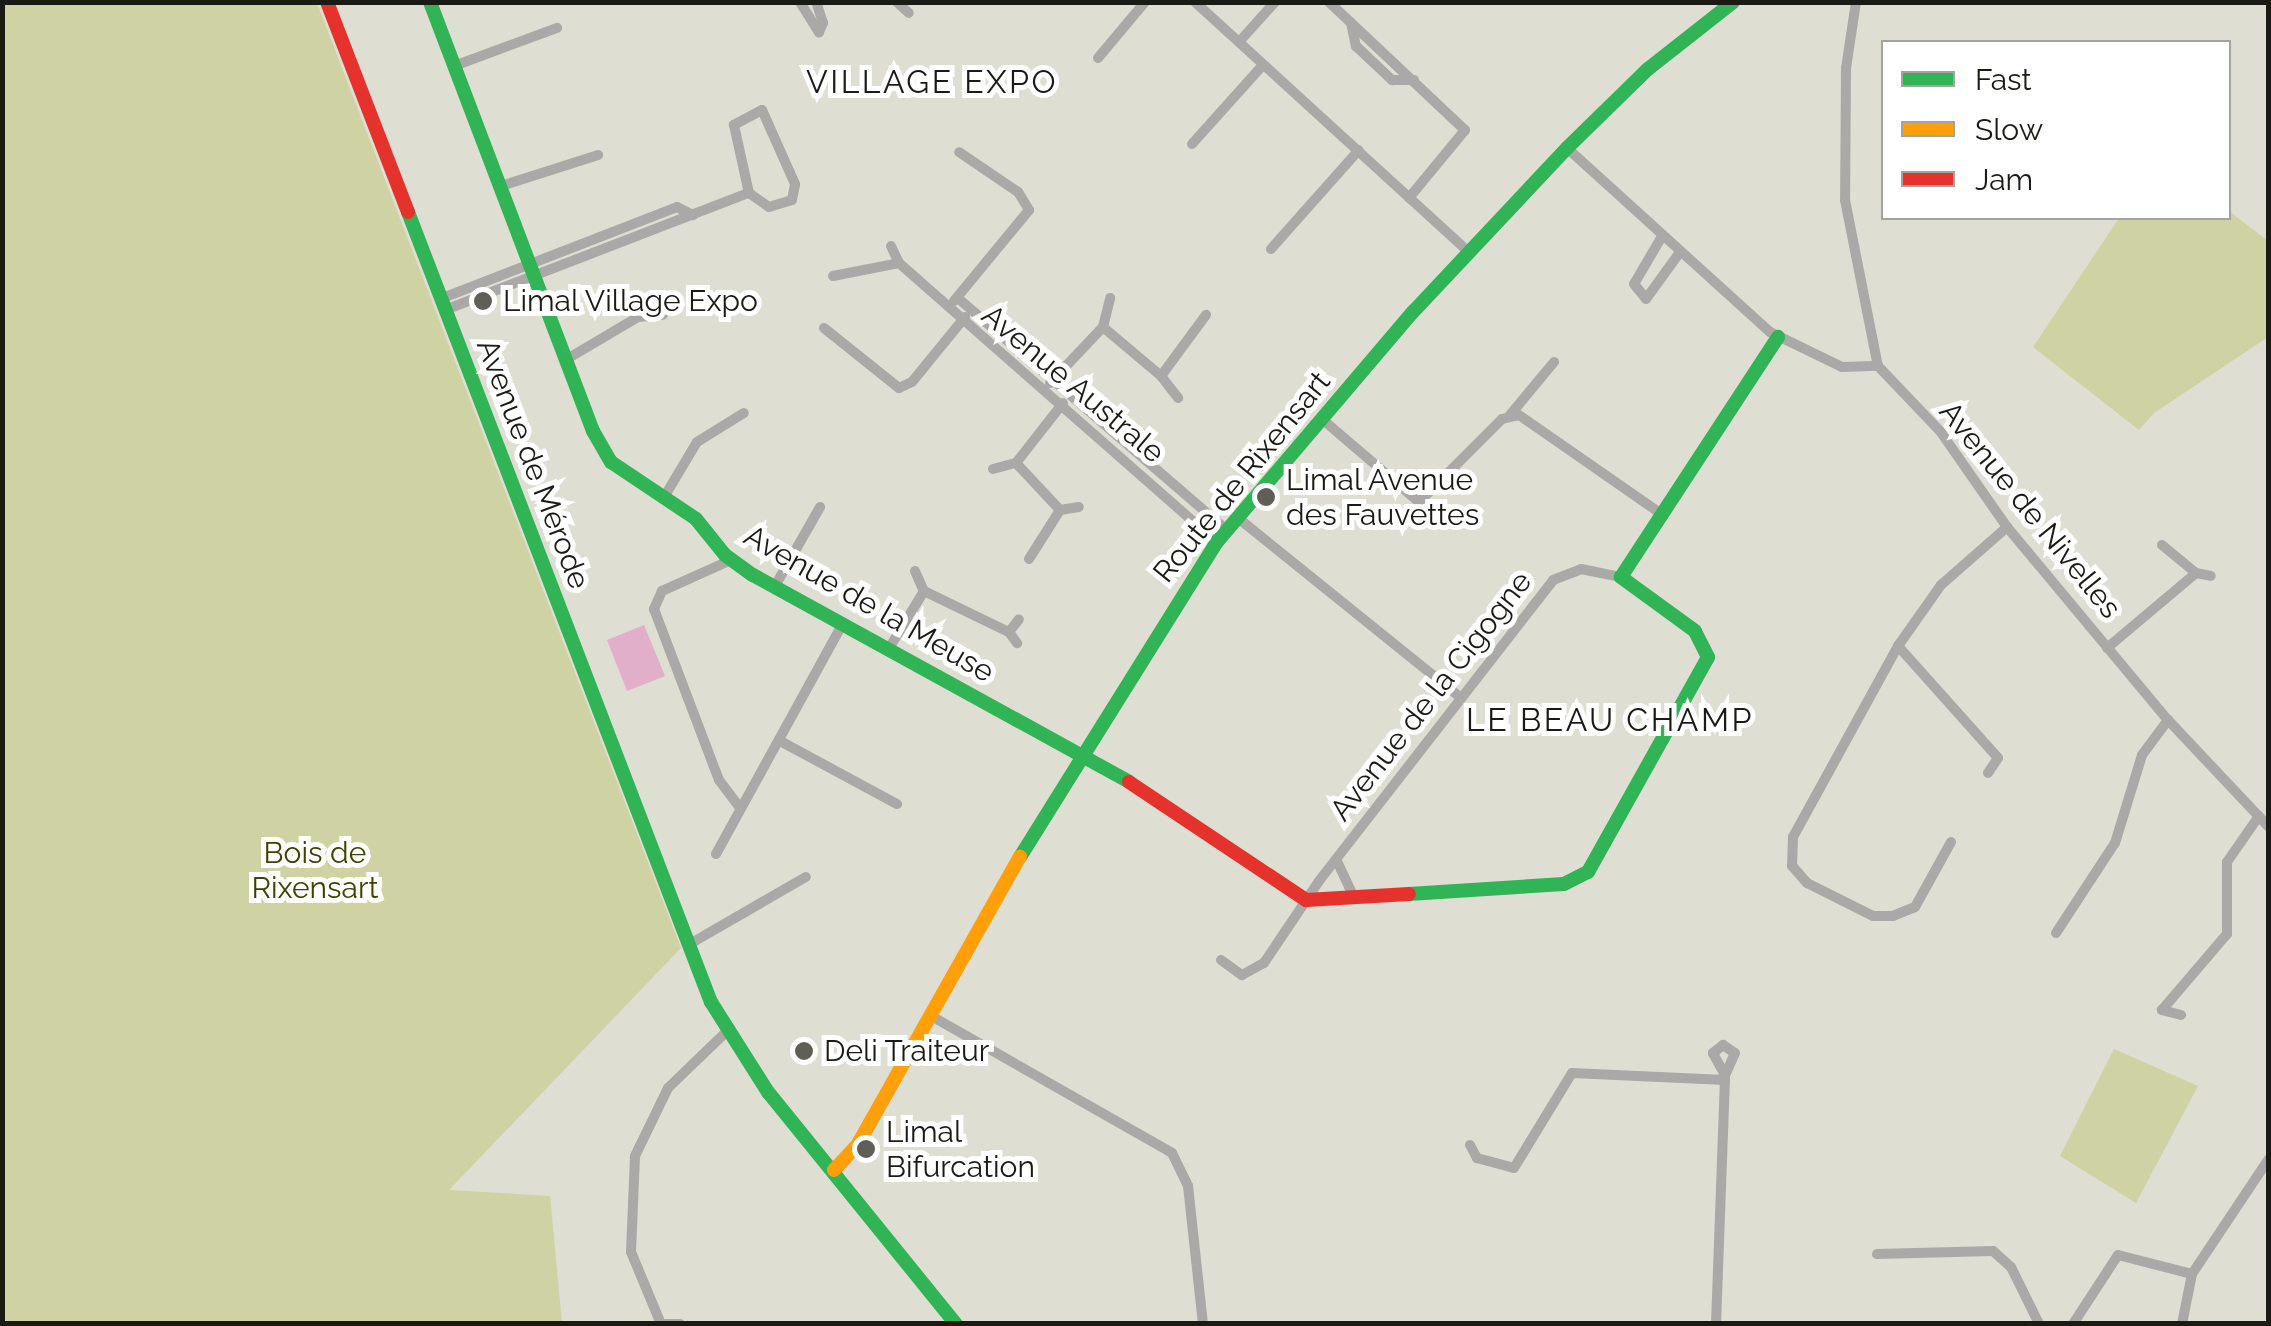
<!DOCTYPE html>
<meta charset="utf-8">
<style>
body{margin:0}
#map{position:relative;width:2271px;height:1326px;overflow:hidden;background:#deded3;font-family:Raleway,sans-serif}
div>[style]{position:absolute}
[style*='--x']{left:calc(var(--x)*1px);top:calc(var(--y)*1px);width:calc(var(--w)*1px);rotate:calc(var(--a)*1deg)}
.green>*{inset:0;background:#cfd2a3}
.water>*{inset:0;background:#e2afcb}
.street>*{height:10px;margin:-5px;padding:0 5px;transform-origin:5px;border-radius:5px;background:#aba9a8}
.fast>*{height:14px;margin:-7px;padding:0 7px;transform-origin:7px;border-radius:7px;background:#30b455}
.slow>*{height:14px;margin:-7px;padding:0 7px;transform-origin:7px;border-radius:7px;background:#ff9f0a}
.jam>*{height:14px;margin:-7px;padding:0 7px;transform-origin:7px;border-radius:7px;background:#e5322d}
.dots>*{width:28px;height:28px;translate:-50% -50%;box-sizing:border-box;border:5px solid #fff;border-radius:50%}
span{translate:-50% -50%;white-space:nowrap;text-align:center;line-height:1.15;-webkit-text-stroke:10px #fff;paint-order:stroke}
.poi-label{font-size:30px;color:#1a1b14}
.left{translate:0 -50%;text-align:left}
.street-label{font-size:30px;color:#1a1b14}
.park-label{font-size:30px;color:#3f4201}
.neighbourhood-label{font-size:32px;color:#1a1b14;letter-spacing:2.5px}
.frame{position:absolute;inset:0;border:5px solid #1a1b14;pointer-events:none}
.legend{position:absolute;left:1881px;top:40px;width:350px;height:180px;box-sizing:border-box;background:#fff;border:2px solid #a3a4a1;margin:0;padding:12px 18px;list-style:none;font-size:30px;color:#1a1b14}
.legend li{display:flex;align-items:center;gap:20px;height:50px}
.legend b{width:50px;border:2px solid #a3a4a1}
</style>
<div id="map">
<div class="green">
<div style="clip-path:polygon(3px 2px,317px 3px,681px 948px,449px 1190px,550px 1196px,562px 1323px,3px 1323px)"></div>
<div style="clip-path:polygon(2229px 211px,2268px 241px,2268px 337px,2154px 413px,2139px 430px,2033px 347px,2119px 218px,2228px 218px)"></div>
<div style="clip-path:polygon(2114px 1049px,2198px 1086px,2136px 1203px,2060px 1156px)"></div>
</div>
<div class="water">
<div style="clip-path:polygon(644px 625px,665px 676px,627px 691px,607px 640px)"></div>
</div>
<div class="street">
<div style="--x:800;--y:2;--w:36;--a:58"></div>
<div style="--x:819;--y:32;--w:10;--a:-66"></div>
<div style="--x:823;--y:23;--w:22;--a:-108"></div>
<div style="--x:897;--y:2;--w:16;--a:43"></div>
<div style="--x:1195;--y:2;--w:372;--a:42.4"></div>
<div style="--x:1329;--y:2;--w:187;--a:43.3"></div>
<div style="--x:1465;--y:130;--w:88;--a:129.5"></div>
<div style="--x:1856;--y:2;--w:67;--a:98.6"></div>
<div style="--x:1846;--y:68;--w:132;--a:90.4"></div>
<div style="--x:1845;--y:200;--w:169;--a:78.8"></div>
<div style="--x:1878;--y:366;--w:90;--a:46.4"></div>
<div style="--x:1940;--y:431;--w:117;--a:55.1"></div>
<div style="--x:2007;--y:527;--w:251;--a:50.2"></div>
<div style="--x:2168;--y:720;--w:146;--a:46.7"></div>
<div style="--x:1351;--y:23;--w:24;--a:78"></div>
<div style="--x:1356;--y:46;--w:50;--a:43.4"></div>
<div style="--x:1392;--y:80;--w:22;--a:0"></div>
<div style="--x:1239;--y:42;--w:54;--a:-48"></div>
<div style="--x:1098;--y:58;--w:73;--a:-50"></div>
<div style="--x:454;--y:66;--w:110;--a:-20.3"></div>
<div style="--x:1192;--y:144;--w:106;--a:-48.1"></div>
<div style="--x:1567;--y:148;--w:274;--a:42.2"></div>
<div style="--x:1770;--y:332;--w:80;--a:25.9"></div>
<div style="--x:1842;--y:367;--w:36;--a:-2"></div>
<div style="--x:501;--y:186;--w:102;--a:-17.7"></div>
<div style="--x:1661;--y:238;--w:53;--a:120.4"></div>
<div style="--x:1634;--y:284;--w:19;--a:51"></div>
<div style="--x:1646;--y:299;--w:58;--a:-54.1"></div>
<div style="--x:891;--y:246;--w:19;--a:65"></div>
<div style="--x:1271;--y:249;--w:132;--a:-48.4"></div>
<div style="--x:833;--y:276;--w:67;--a:-11.1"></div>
<div style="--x:899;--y:263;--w:423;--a:41.3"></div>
<div style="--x:440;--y:299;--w:254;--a:-21.2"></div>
<div style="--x:677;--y:207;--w:18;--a:27"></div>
<div style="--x:959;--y:299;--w:354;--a:40.8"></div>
<div style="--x:954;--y:301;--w:118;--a:-50.5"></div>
<div style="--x:1029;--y:210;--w:21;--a:-121"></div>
<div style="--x:1018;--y:192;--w:71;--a:-145.9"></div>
<div style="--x:445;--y:310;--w:326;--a:-21.1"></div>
<div style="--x:749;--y:193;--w:24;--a:35"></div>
<div style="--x:769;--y:207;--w:24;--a:-17"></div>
<div style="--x:792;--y:200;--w:16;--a:-79"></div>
<div style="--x:795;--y:184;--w:81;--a:-114"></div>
<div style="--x:762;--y:110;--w:32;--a:152"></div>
<div style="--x:734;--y:125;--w:70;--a:77.6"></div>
<div style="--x:1103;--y:327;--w:30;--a:-76"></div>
<div style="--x:824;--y:328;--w:96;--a:38.7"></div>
<div style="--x:899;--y:388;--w:14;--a:-25"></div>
<div style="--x:912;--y:382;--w:84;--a:-50.8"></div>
<div style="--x:567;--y:359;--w:82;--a:-30.6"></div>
<div style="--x:638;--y:317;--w:25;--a:-5"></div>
<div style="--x:1161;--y:376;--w:28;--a:52"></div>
<div style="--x:1050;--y:383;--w:77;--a:-46.6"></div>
<div style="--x:1103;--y:327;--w:76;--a:40.2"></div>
<div style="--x:1161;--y:376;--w:76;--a:-53.6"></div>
<div style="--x:1510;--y:415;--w:69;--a:-50.3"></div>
<div style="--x:1322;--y:419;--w:128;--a:40.6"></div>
<div style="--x:1419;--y:502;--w:117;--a:-45"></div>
<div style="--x:1502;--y:419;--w:17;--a:-13"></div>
<div style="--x:1519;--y:415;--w:175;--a:34.8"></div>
<div style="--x:1016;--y:463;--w:64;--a:46.9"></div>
<div style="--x:1060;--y:510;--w:58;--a:122.3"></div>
<div style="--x:993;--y:469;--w:24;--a:-15"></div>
<div style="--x:1016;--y:463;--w:76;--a:-51.9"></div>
<div style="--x:663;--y:499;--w:66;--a:-59.2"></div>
<div style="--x:697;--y:442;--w:55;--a:-31.7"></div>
<div style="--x:1060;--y:510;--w:19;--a:-9"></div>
<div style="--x:1238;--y:518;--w:285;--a:38.9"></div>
<div style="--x:2162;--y:545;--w:44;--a:39.5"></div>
<div style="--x:2196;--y:573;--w:15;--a:11"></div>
<div style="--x:731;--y:560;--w:76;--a:155.8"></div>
<div style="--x:662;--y:591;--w:20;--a:114"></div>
<div style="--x:654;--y:609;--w:183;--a:69.2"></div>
<div style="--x:719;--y:780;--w:35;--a:53"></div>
<div style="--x:915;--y:571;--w:22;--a:66"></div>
<div style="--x:775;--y:586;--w:91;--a:-60.3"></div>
<div style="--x:1009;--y:632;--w:16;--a:-52"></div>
<div style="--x:1898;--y:646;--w:150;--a:48.2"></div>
<div style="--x:1998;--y:758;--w:18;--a:124"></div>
<div style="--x:2107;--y:648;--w:116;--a:-40.1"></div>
<div style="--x:888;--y:650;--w:69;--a:-58.6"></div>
<div style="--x:924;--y:591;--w:94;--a:25.8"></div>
<div style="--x:1009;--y:632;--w:14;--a:54"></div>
<div style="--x:780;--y:741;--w:133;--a:28.3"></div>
<div style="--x:1951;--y:842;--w:74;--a:119"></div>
<div style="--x:1915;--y:907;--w:24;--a:158"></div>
<div style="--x:1893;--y:916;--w:20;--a:180"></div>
<div style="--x:1873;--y:916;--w:74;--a:-153.4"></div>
<div style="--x:1807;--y:883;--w:23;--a:-131"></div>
<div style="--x:1792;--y:866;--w:29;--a:-88"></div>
<div style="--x:1793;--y:837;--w:218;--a:-61.2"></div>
<div style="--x:1898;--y:646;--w:75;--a:-54.8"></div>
<div style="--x:1941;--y:585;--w:88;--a:-41.3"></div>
<div style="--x:716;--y:854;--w:261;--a:-61.2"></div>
<div style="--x:1336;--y:859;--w:38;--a:65"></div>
<div style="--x:2056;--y:933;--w:108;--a:-56.8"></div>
<div style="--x:2115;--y:843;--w:92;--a:-72.9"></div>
<div style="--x:2142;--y:755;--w:44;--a:-53.4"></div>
<div style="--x:688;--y:945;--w:136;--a:-30"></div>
<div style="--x:1221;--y:960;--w:26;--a:36"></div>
<div style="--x:1242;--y:975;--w:25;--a:-29"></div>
<div style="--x:1264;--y:963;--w:99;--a:-56.1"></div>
<div style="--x:1319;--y:881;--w:381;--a:-52.1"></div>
<div style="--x:1553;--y:580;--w:30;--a:-21"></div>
<div style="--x:1581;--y:569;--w:41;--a:11.3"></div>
<div style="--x:2181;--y:1015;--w:20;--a:-165"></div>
<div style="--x:2162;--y:1010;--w:100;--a:-49.5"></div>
<div style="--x:2227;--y:934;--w:72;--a:-90"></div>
<div style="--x:2227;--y:862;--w:56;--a:-55.2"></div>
<div style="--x:933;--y:1017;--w:275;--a:29.6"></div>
<div style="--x:1172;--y:1153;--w:37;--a:64"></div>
<div style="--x:1188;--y:1186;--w:139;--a:83.8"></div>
<div style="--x:1470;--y:1145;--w:15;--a:62"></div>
<div style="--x:1477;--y:1158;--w:38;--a:15"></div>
<div style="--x:1514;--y:1168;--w:111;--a:-58.6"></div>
<div style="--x:1572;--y:1073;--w:153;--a:2.6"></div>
<div style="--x:1877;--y:1254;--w:116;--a:-1.5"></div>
<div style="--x:1993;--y:1251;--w:24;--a:42"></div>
<div style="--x:2011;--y:1267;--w:64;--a:63.8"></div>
<div style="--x:661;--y:1324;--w:78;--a:-112.6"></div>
<div style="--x:631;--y:1252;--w:96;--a:-87.6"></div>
<div style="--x:635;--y:1156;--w:76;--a:-64.1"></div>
<div style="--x:668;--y:1088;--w:82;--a:-44"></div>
<div style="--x:664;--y:1324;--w:16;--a:0"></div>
<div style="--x:1716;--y:1324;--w:249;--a:-87.9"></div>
<div style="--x:1725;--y:1075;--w:25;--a:-119"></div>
<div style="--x:1713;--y:1053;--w:13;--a:-39"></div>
<div style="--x:1723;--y:1045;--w:14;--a:34"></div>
<div style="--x:1735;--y:1053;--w:24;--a:114"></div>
<div style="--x:2073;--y:1324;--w:82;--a:-56.9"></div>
<div style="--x:2118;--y:1255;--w:76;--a:14.4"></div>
<div style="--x:2192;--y:1274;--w:137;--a:-56.3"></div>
<div style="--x:2182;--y:1324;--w:51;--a:-78.7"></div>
</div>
<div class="fast">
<div style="--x:430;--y:2;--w:459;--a:69.2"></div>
<div style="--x:593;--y:431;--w:36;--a:60"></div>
<div style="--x:611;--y:462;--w:102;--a:33.8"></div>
<div style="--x:696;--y:519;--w:46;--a:51.1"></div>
<div style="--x:725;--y:555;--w:34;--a:36"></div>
<div style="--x:753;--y:575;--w:429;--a:28.8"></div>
<div style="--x:408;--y:212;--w:846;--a:69.02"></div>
<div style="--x:711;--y:1002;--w:107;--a:57.7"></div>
<div style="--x:768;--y:1092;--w:299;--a:51"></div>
<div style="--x:1020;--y:857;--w:372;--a:-58"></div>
<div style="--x:1217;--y:542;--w:302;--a:-49.6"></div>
<div style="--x:1413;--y:312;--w:225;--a:-46.8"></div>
<div style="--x:1567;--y:148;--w:113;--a:-44.3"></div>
<div style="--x:1648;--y:69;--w:108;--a:-38.2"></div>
<div style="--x:1409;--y:894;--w:155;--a:-3.7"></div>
<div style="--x:1564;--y:884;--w:27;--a:-27"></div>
<div style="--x:1588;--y:872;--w:246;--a:-60.8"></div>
<div style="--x:1708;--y:657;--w:29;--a:-117"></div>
<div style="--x:1695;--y:631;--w:92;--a:-143.9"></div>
<div style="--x:1621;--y:577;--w:287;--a:-56.8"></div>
</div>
<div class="slow">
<div style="--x:834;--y:1170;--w:35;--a:-47"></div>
<div style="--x:858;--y:1144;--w:330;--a:-60.6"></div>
</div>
<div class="jam">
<div style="--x:327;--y:2;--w:225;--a:68.9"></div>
<div style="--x:1129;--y:782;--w:213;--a:33.7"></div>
<div style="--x:1306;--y:900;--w:103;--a:-3.3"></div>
</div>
<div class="dots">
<div style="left:483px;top:301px;background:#5f5f57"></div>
<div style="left:1266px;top:497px;background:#5f5f57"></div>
<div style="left:804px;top:1051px;background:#5f5f57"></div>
<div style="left:866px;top:1149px;background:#5f5f57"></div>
</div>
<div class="poi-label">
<span class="left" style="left:503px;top:301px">Limal Village Expo</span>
<span class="left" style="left:1286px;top:497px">Limal Avenue<br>des Fauvettes</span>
<span class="left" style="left:824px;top:1051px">Deli Traiteur</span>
<span class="left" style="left:886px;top:1149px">Limal<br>Bifurcation</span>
</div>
<div class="street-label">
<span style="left:1073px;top:384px;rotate:40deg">Avenue Australe</span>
<span style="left:533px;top:464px;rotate:69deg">Avenue de Mérode</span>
<span style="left:1242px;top:477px;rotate:-51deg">Route de Rixensart</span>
<span style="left:2030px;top:510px;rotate:51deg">Avenue de Nivelles</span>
<span style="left:869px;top:604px;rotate:30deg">Avenue de la Meuse</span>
<span style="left:1431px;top:696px;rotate:-52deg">Avenue de la Cigogne</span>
</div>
<div class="park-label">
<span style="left:315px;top:870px">Bois de<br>Rixensart</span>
</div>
<div class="neighbourhood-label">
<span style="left:932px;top:82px">VILLAGE EXPO</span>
<span style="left:1610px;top:720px">LE BEAU CHAMP</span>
</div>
<div class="frame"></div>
<ul class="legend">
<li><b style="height:12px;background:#30b455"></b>Fast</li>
<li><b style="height:12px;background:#ff9f0a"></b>Slow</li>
<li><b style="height:12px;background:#e5322d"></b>Jam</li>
</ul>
</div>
